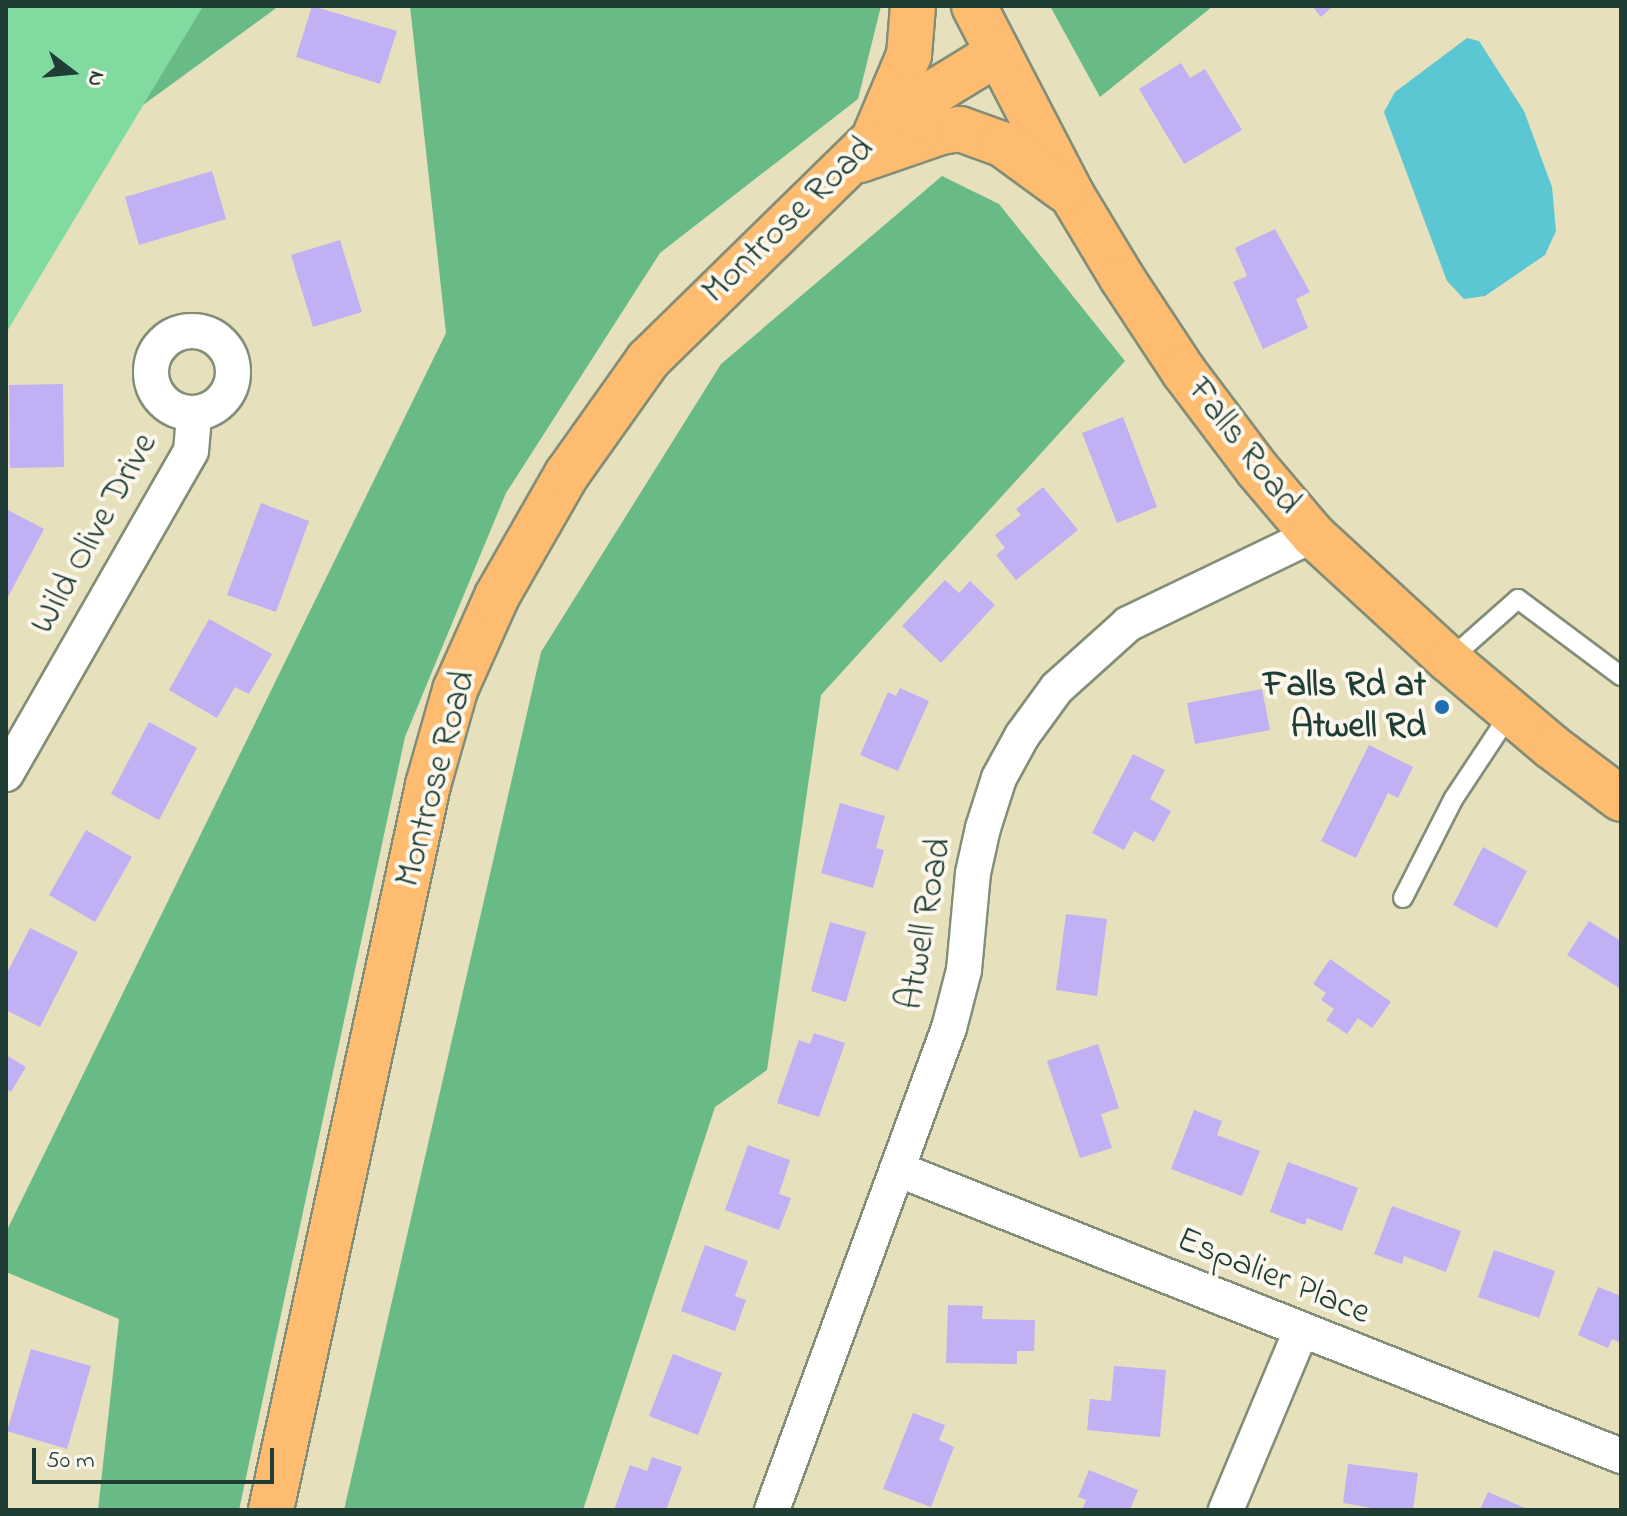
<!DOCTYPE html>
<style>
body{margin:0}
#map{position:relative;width:1627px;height:1516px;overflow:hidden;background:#e7e0bc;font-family:"Indie Flower",sans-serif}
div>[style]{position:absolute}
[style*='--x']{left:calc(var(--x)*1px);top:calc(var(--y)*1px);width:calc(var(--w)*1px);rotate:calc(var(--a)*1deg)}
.green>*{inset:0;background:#81dba1}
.forest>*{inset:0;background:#68bb87}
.water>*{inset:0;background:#5bc7d2}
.building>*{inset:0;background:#c1b0f4}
.roads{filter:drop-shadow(2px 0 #838e78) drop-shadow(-2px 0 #838e78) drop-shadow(0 2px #838e78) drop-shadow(0 -2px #838e78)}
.service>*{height:18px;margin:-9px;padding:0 9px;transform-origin:9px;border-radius:9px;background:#fff}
.minor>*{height:34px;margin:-17px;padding:0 17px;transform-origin:17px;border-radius:17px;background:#fff}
.minor>.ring{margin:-17px;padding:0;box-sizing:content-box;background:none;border:34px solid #fff;border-radius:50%}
.primary>*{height:44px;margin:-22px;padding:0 22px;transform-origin:22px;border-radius:22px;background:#febc70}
.dots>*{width:22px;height:22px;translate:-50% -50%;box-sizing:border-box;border:4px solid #fbf7ec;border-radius:50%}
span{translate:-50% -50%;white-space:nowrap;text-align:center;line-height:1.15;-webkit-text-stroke:8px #fbf7ec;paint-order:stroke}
.street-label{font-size:36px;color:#1f3d34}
.poi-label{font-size:36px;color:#1f3d34;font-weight:700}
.right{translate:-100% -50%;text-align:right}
.frame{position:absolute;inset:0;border:8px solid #1f3d34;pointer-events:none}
.north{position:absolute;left:32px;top:32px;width:80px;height:80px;-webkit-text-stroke:6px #fbf7ec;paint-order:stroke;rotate:106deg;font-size:22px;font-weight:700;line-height:32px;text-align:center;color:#1f3d34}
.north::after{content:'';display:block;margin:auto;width:28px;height:36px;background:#1f3d34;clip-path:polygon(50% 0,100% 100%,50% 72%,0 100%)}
.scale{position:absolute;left:32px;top:1448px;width:242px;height:36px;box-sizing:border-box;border:4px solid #1f3d34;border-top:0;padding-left:10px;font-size:24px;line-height:28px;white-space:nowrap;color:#1f3d34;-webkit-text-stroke:6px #fbf7ec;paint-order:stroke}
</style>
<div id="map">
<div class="green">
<div style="clip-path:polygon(6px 6px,203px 6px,6px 333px)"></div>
</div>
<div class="forest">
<div style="clip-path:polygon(203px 6px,279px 6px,143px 105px)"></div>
<div style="clip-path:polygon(410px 6px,881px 6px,858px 99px,660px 253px,506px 493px,405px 737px,239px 1510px,98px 1510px,119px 1319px,6px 1272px,6px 1232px,446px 333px)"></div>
<div style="clip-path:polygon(1050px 6px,1213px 6px,1100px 97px)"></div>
<div style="clip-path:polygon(942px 176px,999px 204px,1125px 361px,821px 695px,767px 1070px,715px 1107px,583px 1510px,344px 1510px,541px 652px,721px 364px)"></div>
</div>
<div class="water">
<div style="clip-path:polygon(1467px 38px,1479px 41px,1524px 111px,1552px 187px,1556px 231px,1545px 255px,1485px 296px,1464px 299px,1447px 281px,1384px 112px,1395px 92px)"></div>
</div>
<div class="building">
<div style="clip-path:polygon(312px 6px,397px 31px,380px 84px,296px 57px)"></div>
<div style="clip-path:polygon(1312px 6px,1333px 6px,1321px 17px)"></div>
<div style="clip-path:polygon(1181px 63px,1190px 78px,1205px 69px,1242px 130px,1184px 164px,1139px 89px)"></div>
<div style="clip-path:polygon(212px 171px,226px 219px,139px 245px,125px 197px)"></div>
<div style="clip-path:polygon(1275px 229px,1310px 292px,1296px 299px,1308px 328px,1263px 349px,1233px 282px,1247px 276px,1235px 248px)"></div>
<div style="clip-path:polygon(340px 240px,362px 312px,313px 327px,291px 255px)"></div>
<div style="clip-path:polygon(63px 384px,64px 467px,10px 468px,9px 385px)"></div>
<div style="clip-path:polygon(1123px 417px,1157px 507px,1117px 523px,1082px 433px)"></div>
<div style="clip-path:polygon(1043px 487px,1078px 530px,1016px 580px,996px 555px,1005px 548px,995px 535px,1021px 515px,1016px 509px)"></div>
<div style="clip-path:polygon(261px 503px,309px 521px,276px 612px,227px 595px)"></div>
<div style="clip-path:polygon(6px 509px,44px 529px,8px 597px,6px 596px)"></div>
<div style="clip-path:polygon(945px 580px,959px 593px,970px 581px,995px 605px,941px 663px,902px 626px)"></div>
<div style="clip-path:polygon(209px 619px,272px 654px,249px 694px,235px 687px,217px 718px,169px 690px)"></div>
<div style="clip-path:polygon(900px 688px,929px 701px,898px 771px,860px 755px,888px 692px,896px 696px)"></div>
<div style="clip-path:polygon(1262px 689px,1270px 730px,1195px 744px,1187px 703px)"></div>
<div style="clip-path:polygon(149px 722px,197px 748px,159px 820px,111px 794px)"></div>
<div style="clip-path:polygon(1369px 745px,1413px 767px,1398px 798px,1388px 793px,1356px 858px,1321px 841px)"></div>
<div style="clip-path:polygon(1133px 754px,1165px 770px,1150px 799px,1171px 811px,1154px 842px,1134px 831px,1124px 850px,1092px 833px)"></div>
<div style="clip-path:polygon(840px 803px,885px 816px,876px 848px,884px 850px,873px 888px,821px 873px)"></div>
<div style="clip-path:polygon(86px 830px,132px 857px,95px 922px,49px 895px)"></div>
<div style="clip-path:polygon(1483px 847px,1527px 871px,1497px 928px,1453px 905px)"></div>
<div style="clip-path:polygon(1066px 914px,1107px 919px,1097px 996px,1056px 990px)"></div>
<div style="clip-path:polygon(1589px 921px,1621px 941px,1621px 989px,1567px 955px)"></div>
<div style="clip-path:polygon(830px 922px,866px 932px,846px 1002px,811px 991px)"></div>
<div style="clip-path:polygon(30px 928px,78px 952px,40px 1027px,6px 1010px,6px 975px)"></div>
<div style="clip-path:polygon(1330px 959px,1391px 1002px,1372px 1028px,1358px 1018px,1347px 1034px,1326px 1020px,1334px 1009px,1321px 1000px,1326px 993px,1313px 984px)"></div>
<div style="clip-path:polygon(814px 1033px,845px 1043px,819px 1117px,777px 1103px,799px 1040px,810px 1044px)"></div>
<div style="clip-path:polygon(1098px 1044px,1119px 1108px,1101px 1114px,1112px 1148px,1080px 1158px,1047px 1061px)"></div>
<div style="clip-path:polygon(6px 1055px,26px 1067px,11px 1092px,6px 1089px)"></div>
<div style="clip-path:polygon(1194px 1110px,1222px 1121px,1217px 1135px,1260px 1151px,1242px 1196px,1171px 1169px)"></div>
<div style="clip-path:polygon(748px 1145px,790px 1160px,779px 1194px,791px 1198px,779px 1230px,725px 1210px)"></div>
<div style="clip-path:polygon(1288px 1162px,1358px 1188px,1342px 1231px,1307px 1218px,1305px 1225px,1270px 1212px)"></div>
<div style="clip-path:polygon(1392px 1206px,1461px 1231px,1446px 1272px,1404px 1256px,1402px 1264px,1374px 1254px)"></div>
<div style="clip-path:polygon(705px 1245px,748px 1261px,735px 1296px,746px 1300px,735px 1331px,681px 1311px)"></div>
<div style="clip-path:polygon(1494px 1250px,1555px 1271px,1539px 1318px,1478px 1297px)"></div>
<div style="clip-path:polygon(1598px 1287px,1621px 1296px,1621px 1343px,1612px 1339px,1608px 1348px,1578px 1335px)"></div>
<div style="clip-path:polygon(948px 1305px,983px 1306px,982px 1319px,1035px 1320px,1034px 1351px,1017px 1351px,1017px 1364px,946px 1363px)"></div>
<div style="clip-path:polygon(31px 1349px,91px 1366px,67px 1449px,7px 1431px)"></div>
<div style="clip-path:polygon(673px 1354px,722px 1373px,698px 1435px,649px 1416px)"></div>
<div style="clip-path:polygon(1114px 1366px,1166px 1370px,1160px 1437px,1087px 1430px,1090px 1399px,1111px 1401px)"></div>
<div style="clip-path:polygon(913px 1413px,945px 1425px,939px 1440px,954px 1447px,931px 1507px,883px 1489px)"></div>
<div style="clip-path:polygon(652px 1457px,682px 1467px,666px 1510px,614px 1510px,630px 1465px,647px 1471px)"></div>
<div style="clip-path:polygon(1348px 1464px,1418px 1473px,1413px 1510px,1383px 1510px,1343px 1503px)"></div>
<div style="clip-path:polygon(1089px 1470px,1138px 1490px,1130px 1510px,1082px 1510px,1086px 1500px,1078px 1497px)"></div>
<div style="clip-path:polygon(1488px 1492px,1525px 1508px,1524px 1510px,1480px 1510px)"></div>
</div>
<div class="roads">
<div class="service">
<div style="--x:1449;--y:660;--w:92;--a:-41.5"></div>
<div style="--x:1518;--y:599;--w:129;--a:36.8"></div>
<div style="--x:1403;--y:898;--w:112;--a:-63"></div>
<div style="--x:1454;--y:798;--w:103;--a:-56.5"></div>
</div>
<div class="minor">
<div class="ring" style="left:151px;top:331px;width:48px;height:48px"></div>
<div style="--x:6;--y:774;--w:372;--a:-60.2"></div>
<div style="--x:191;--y:451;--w:38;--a:-85"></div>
<div style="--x:897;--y:1169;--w:779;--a:21.62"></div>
<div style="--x:772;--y:1510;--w:513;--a:-69.84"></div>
<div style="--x:949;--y:1028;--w:60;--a:-75.5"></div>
<div style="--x:964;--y:970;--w:97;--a:-84.7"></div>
<div style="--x:973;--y:873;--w:46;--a:-77.5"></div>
<div style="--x:983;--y:828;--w:52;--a:-72.3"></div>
<div style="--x:999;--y:778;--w:48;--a:-61.3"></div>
<div style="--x:1022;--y:736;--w:59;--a:-53.9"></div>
<div style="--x:1057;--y:688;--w:96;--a:-42"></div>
<div style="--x:1128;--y:624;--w:205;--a:-25.7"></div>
<div style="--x:1226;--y:1510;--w:194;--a:-67.3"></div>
</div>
<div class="primary">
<div style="--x:974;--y:6;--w:213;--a:62.6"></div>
<div style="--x:1072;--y:195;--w:97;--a:58.9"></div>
<div style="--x:1122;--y:278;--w:113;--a:56.6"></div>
<div style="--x:1184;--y:372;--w:121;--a:53"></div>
<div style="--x:1257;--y:469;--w:87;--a:49.7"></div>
<div style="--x:1313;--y:535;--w:185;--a:42.6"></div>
<div style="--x:1449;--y:660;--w:135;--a:40.2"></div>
<div style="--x:1552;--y:747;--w:86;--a:37"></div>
<div style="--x:876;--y:133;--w:85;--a:-67.1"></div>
<div style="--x:909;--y:55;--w:49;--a:-85.3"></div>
<div style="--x:860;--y:160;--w:86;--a:-19.1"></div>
<div style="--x:941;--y:132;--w:19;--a:-9"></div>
<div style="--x:960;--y:129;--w:45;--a:19.7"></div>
<div style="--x:1002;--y:144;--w:78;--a:36.1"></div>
<div style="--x:271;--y:1510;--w:742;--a:-77.78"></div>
<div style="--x:428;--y:785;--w:99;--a:-74.1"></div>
<div style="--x:455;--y:690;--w:103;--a:-65.9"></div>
<div style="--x:497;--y:596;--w:141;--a:-60.2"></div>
<div style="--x:567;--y:474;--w:140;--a:-54.6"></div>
<div style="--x:648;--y:360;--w:353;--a:-44.4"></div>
<div style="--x:900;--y:113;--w:115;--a:-31.5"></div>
</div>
</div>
<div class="dots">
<div style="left:1442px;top:707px;background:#1f6fb2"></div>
</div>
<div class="street-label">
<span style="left:789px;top:221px;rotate:-44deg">Montrose Road</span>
<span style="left:1243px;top:447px;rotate:52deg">Falls Road</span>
<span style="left:95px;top:534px;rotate:-61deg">Wild Olive Drive</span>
<span style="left:437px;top:779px;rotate:-75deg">Montrose Road</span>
<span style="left:926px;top:924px;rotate:-80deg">Atwell Road</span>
<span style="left:1273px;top:1277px;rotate:22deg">Espalier Place</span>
</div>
<div class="poi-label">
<span class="right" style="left:1426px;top:707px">Falls Rd at<br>Atwell Rd</span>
</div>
<div class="frame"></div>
<div class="north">N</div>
<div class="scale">50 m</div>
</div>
